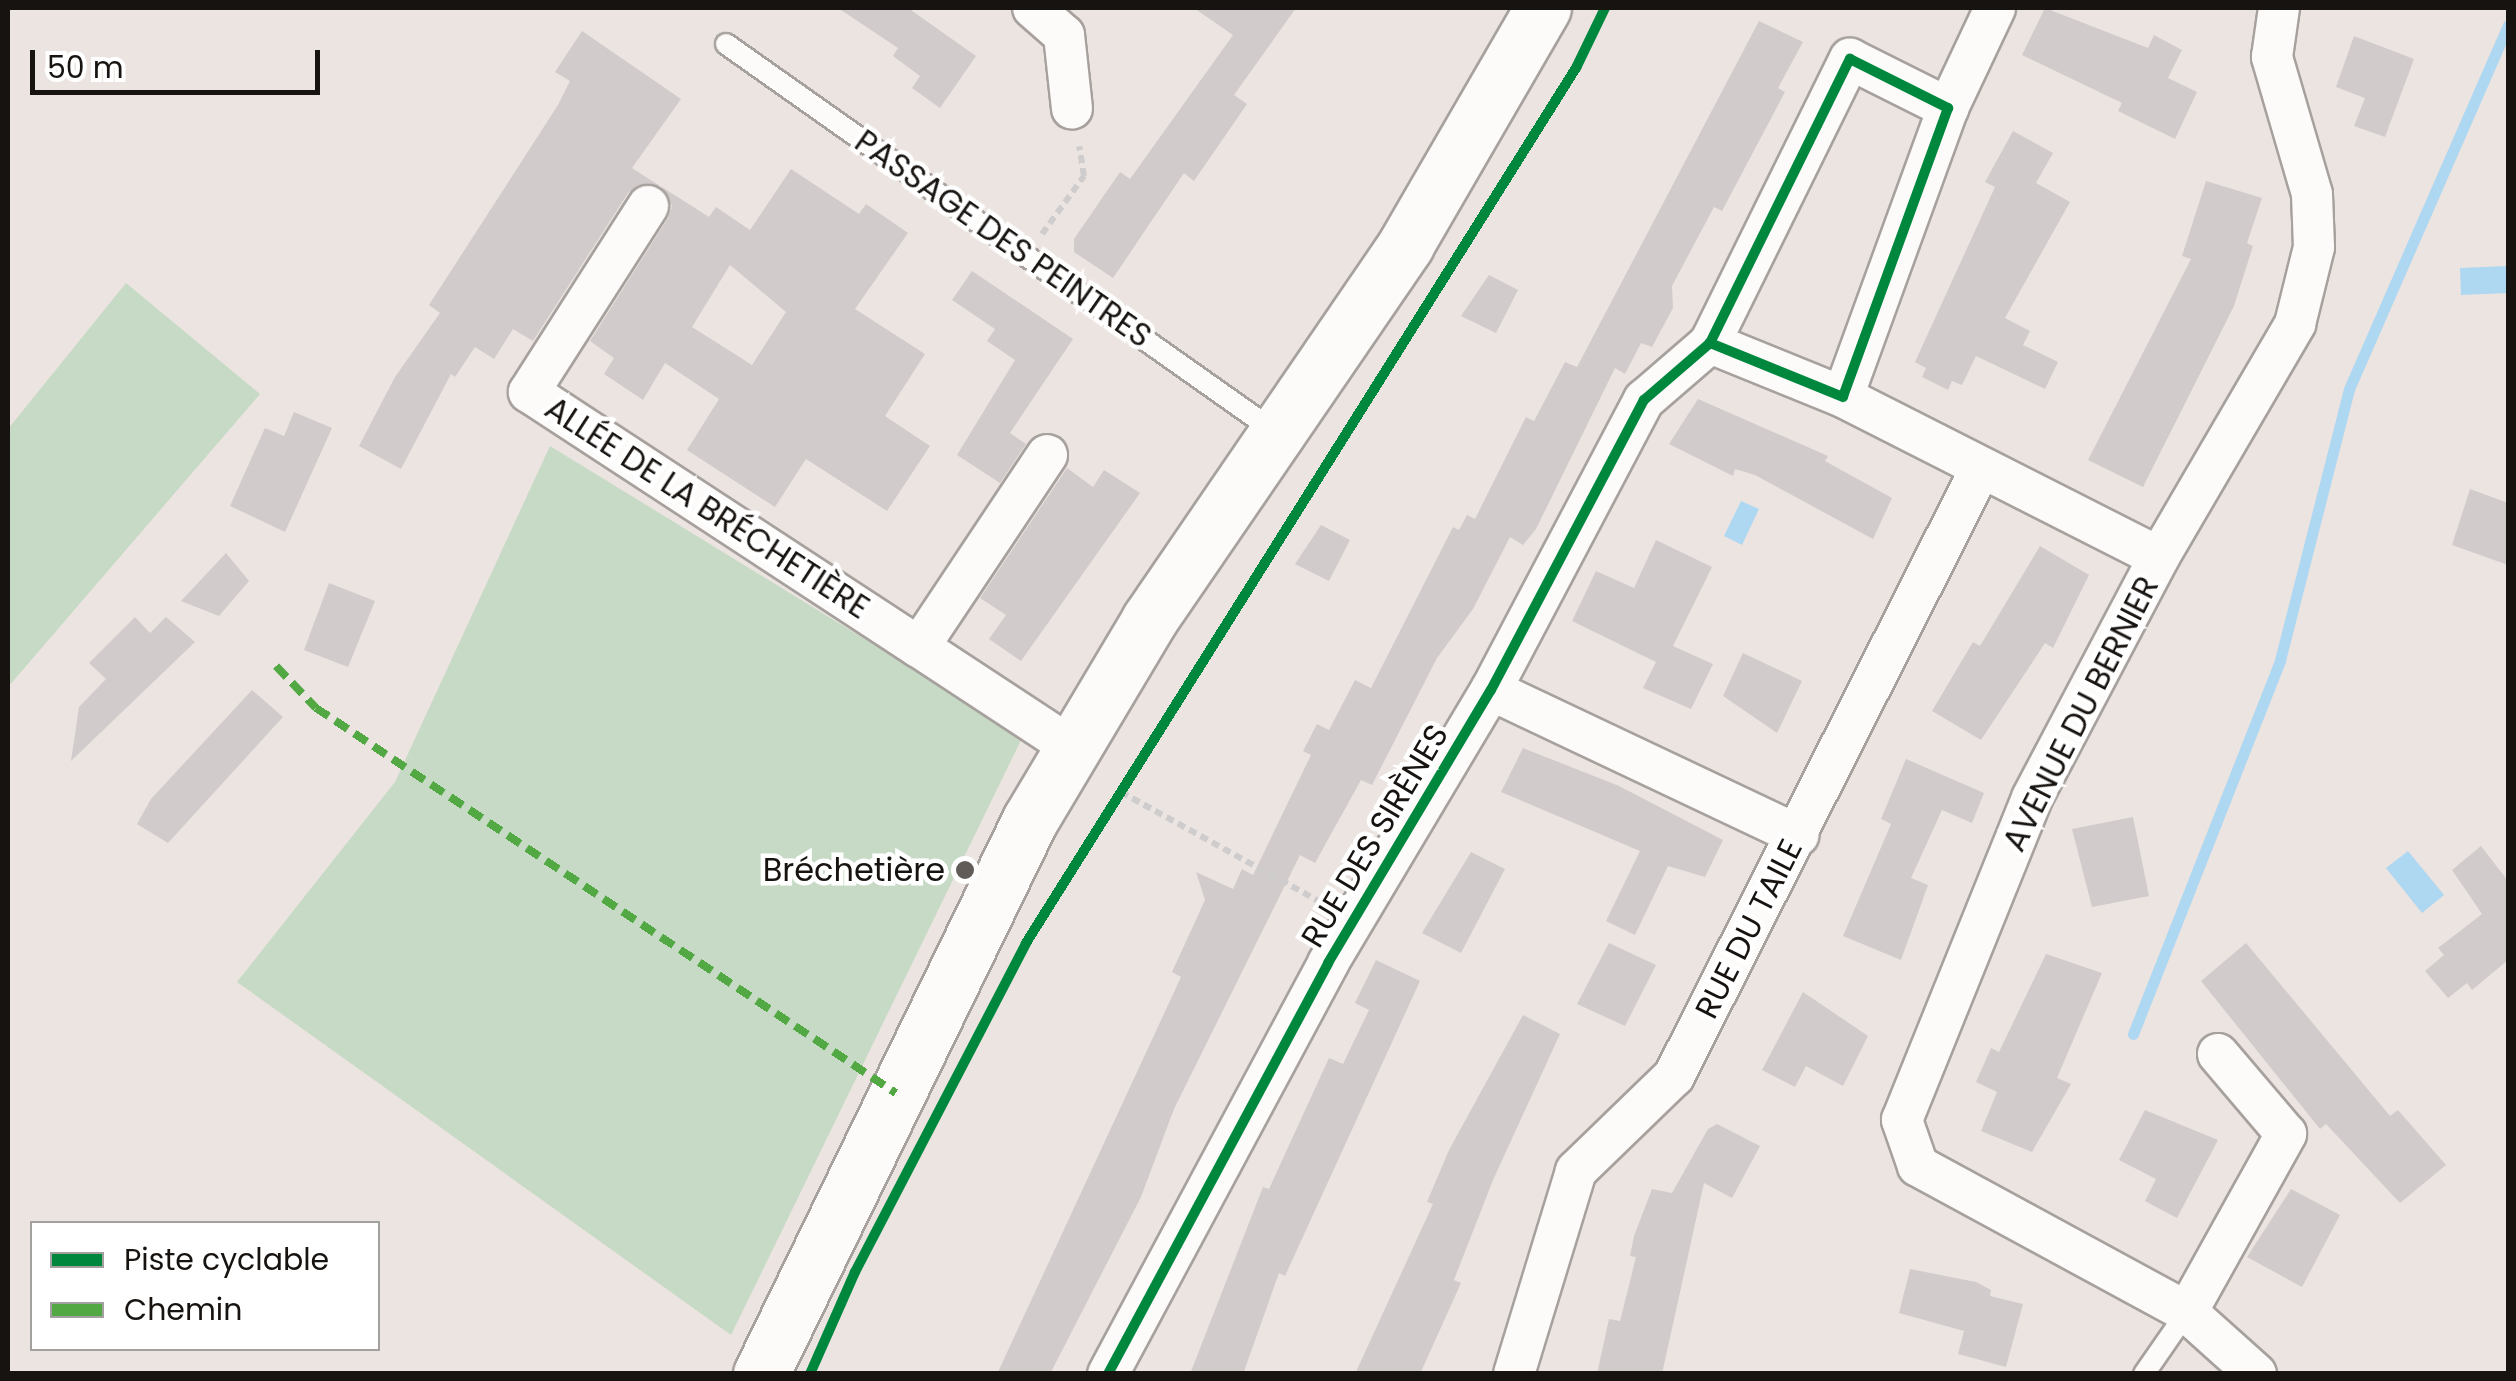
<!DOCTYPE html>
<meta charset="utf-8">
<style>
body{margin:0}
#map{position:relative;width:2516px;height:1381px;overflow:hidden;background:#ece4e0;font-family:Poppins,sans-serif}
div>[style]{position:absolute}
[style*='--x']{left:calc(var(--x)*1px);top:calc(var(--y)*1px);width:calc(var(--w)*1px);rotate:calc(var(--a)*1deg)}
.green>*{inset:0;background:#c6dac6}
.water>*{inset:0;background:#aed7f2}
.stream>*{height:11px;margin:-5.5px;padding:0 5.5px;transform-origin:5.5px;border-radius:5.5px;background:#aed7f2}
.building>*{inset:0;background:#d1cbcc}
.path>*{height:6px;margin-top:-3px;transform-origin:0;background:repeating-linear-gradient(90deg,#cecccc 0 8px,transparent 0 13px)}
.roads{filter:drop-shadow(2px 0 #a7a19e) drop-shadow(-2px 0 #a7a19e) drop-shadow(0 2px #a7a19e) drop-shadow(0 -2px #a7a19e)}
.service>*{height:20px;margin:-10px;padding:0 10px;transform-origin:10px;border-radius:10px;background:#fcfbfa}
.minor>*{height:40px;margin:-20px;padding:0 20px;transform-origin:20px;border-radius:20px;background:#fcfbfa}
.secondary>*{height:55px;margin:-27.5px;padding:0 27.5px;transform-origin:27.5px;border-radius:27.5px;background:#fcfbfa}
.quiet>*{height:8px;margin-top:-4px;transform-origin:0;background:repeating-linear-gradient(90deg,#52a842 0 15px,transparent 0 23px)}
.cycleway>*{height:10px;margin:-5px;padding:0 5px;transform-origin:5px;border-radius:5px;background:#00873e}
.dots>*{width:28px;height:28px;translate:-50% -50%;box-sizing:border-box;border:5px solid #fff;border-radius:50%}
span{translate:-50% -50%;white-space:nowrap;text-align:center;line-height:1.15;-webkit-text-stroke:9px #fff;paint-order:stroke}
.street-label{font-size:32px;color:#171310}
.poi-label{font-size:32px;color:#171310}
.right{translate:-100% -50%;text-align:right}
.frame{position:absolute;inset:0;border:10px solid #171310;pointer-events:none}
.legend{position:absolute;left:30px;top:1221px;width:350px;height:130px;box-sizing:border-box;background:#fff;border:2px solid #a2a19f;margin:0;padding:12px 18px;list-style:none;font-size:30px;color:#171310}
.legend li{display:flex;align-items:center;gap:20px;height:50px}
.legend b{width:50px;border:2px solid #a2a19f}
.scale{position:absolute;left:30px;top:50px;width:290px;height:45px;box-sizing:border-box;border:5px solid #171310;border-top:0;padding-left:12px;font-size:30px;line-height:35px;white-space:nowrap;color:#171310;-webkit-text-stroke:8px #fff;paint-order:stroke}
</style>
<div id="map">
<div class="green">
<div style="clip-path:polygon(126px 283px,260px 394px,8px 687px,8px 429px)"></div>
<div style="clip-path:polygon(550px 446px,1023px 736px,731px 1335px,237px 982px,395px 782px)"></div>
</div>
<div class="water">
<div style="clip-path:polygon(2508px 266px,2508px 293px,2461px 295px,2460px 268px)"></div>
<div style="clip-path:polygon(1741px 501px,1759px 509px,1742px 545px,1724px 536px)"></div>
<div style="clip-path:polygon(2408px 851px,2444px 895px,2422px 913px,2386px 868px)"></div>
</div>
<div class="stream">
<div style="--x:2133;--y:1034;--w:402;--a:-68.5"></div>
<div style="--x:2280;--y:660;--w:280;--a:-75.7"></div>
<div style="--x:2349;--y:389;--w:397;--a:-66.4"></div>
</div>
<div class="building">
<div style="clip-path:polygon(838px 8px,908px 8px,976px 56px,940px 108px,912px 88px,920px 76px,893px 56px,898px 48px)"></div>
<div style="clip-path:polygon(1194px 8px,1296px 8px,1234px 95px,1247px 104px,1194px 181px,1184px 173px,1113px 278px,1074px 252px,1074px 239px,1120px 172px,1130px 179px,1233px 35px)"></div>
<div style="clip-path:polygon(2045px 8px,2148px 48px,2154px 35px,2182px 50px,2168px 78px,2197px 92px,2175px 139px,2118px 111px,2122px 103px,2022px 55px)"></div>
<div style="clip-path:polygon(1759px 21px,1803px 42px,1778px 88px,1785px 92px,1722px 211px,1714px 207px,1672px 286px,1673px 308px,1652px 347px,1641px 343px,1625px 374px,1615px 368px,1536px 529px,1523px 545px,1510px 537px,1473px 609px,1437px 658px,1372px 785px,1361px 780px,1315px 863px,1300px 855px,1174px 1109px,1141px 1197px,1050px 1374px,997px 1374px,1181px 977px,1172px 972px,1205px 900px,1196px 872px,1233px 889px,1242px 869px,1253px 875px,1311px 755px,1303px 751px,1317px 724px,1329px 730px,1355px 680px,1371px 688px,1453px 527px,1459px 530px,1467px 515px,1475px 519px,1526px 417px,1534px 421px,1565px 362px,1577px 367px)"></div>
<div style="clip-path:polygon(582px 31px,681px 99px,632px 168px,660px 186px,638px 185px,628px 193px,533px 341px,513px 329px,494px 359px,475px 347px,455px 377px,451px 374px,401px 469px,359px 446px,395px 377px,440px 313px,429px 305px,558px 105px,570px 81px,555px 72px)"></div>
<div style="clip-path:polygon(2354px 36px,2414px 59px,2385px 137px,2354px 126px,2365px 98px,2336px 87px)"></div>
<div style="clip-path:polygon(2013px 131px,2053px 153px,2036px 183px,2070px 202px,2005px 318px,2030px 331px,2023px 345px,2058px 362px,2045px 389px,1976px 356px,1962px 385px,1952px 381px,1948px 390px,1922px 377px,1926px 368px,1915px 362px,1995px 187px,1985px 182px)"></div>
<div style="clip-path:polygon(evenodd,791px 169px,859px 214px,866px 204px,908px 233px,855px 309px,925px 354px,885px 416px,930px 446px,887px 511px,806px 459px,775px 507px,687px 450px,719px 399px,665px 363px,643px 400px,604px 374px,614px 358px,590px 341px,668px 218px,672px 206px,662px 187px,709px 217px,716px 207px,750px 230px,791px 169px,730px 265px,786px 312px,752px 365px,692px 327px,730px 265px)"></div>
<div style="clip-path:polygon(2206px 181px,2262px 198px,2247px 243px,2253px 246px,2234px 306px,2143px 487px,2088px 460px,2191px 259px,2182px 256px)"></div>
<div style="clip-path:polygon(972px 271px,1073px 339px,1010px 433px,1026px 444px,1000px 483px,957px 455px,1015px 360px,987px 341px,995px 329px,952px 300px)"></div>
<div style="clip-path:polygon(1489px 275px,1518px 290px,1496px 333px,1461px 316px)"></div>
<div style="clip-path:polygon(1698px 399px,1828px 456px,1825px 461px,1892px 498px,1873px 539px,1755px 475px,1735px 469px,1733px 476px,1669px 444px)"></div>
<div style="clip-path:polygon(294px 412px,332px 428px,285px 532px,230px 506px,265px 428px,284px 436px)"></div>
<div style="clip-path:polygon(1067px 468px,1093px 487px,1104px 470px,1140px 493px,1021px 661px,989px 639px,1006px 615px,980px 598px)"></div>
<div style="clip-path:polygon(2470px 489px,2508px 503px,2508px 565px,2452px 545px)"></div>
<div style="clip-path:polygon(1321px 525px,1350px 540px,1329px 581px,1295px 564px)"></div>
<div style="clip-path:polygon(1656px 540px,1712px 567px,1673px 646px,1713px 664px,1691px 709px,1643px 688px,1656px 662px,1572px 621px,1596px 571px,1634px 588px)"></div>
<div style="clip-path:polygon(2040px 546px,2089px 575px,2053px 648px,2045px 643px,1981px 740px,1932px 711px,1973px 642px,1980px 646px)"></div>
<div style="clip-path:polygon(226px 553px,249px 581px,219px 616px,181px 601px)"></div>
<div style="clip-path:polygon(329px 583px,375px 601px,348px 667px,304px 650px)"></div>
<div style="clip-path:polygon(135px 617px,150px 633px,166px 617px,195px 642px,71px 761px,79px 707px,106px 679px,89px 663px)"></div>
<div style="clip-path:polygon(1743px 653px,1802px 681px,1777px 733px,1723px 696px)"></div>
<div style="clip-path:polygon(252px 690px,283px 717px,168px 843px,137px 824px,151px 799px)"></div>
<div style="clip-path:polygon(1523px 748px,1619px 786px,1723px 840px,1705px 877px,1668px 866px,1635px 935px,1606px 921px,1640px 851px,1501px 792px)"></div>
<div style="clip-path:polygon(1906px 759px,1984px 793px,1972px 823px,1942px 810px,1911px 878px,1928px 885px,1901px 960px,1843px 936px,1891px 824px,1881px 819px)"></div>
<div style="clip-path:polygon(2133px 817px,2149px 896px,2092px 907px,2072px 829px)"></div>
<div style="clip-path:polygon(2481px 846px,2508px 881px,2508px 960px,2472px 990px,2467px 983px,2448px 998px,2425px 971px,2444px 955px,2438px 948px,2482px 914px,2452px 870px)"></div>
<div style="clip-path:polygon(1471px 852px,1505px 869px,1461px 953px,1422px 933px)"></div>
<div style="clip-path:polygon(1609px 943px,1656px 965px,1625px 1026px,1577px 1004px)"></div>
<div style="clip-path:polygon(2246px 943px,2390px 1116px,2398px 1110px,2446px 1165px,2400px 1203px,2326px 1124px,2320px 1129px,2201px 981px)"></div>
<div style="clip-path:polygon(2046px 954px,2102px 973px,2057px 1078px,2071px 1084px,2032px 1152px,1981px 1131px,1997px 1092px,1976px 1082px,1991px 1048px,1999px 1052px)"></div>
<div style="clip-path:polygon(1376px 960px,1420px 981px,1285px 1276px,1279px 1273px,1243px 1374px,1190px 1374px,1263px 1187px,1269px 1189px,1329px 1058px,1343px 1064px,1369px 1010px,1355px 1003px)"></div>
<div style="clip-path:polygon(1803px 992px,1868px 1036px,1843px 1086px,1806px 1066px,1795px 1087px,1762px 1070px)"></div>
<div style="clip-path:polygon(1523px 1015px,1560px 1034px,1493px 1180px,1454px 1280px,1461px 1283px,1420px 1374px,1355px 1374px,1433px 1204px,1427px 1202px,1449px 1150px)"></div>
<div style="clip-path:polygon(2145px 1110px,2218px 1140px,2177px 1218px,2145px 1201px,2156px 1179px,2119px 1160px)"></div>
<div style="clip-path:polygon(1717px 1124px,1760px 1146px,1732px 1198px,1704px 1183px,1662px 1374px,1597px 1374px,1609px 1319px,1620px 1321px,1636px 1257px,1630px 1256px,1634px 1236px,1652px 1189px,1672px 1193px,1708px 1129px)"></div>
<div style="clip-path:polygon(2291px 1189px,2340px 1215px,2302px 1287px,2247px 1257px)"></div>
<div style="clip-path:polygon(1910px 1269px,1976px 1282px,1991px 1290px,1990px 1296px,2023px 1304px,2006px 1367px,1958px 1354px,1964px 1331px,1899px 1313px)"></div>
</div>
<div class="path">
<div style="--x:1042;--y:234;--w:72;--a:-54.1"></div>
<div style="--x:1084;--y:176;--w:30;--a:-99"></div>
<div style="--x:1121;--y:792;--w:230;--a:28.9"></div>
</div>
<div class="roads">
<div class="service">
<div style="--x:726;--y:44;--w:674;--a:35.22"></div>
<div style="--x:2144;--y:1374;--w:75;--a:-55.3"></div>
</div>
<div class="minor">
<div style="--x:1033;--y:8;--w:41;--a:41.1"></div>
<div style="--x:1064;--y:35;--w:74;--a:83.8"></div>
<div style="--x:1948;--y:108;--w:110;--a:-64.8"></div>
<div style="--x:648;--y:206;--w:221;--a:122.6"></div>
<div style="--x:529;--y:392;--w:466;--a:33.2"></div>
<div style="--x:1843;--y:397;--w:354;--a:26.9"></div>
<div style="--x:1047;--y:455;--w:231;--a:123.7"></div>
<div style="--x:919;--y:647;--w:184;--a:33.3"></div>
<div style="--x:1491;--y:690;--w:340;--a:25.3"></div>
<div style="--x:2187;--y:1312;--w:204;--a:-60.9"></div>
<div style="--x:2286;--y:1134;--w:105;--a:-130.4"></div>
<div style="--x:1108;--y:1374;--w:466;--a:-61.8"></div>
<div style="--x:1328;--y:963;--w:318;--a:-59.2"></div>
<div style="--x:1491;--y:690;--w:328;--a:-62.2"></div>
<div style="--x:1644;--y:400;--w:87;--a:-40.8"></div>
<div style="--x:1710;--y:343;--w:317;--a:-63.8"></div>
<div style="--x:1850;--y:59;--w:110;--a:26.6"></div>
<div style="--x:1948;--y:108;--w:307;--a:110"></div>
<div style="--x:1843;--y:397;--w:144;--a:-157.9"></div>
<div style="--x:1514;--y:1374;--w:212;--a:-73"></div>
<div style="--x:1576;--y:1171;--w:136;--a:-44.1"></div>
<div style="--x:1674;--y:1076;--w:679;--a:-63.21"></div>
<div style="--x:2256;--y:1374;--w:93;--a:-138.1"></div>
<div style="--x:2187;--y:1312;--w:306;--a:-151.5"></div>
<div style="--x:1918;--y:1166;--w:49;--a:-109.2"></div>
<div style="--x:1902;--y:1120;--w:347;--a:-68"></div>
<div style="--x:2032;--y:798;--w:272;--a:-62.2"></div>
<div style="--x:2159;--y:557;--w:270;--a:-59.7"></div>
<div style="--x:2295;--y:324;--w:79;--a:-76.1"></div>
<div style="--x:2314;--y:247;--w:53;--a:-92.2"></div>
<div style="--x:2312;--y:194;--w:143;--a:-106.3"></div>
<div style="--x:2272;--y:57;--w:49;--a:-81.9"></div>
</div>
<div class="secondary">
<div style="--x:761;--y:1374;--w:616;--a:-64.1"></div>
<div style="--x:1030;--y:820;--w:233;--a:-59.2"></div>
<div style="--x:1149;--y:620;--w:455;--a:-55.6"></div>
<div style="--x:1406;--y:244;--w:273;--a:-59.9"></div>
</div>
</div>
<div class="quiet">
<div style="--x:276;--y:666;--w:58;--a:46.4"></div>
<div style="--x:316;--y:708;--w:696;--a:33.58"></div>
</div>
<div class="cycleway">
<div style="--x:810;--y:1374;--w:111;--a:-66.2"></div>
<div style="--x:855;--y:1272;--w:371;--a:-62.5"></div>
<div style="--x:1026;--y:943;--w:1034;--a:-57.85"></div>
<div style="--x:1576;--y:68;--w:67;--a:-64.2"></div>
<div style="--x:1108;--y:1374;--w:466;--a:-61.8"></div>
<div style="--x:1328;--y:963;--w:318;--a:-59.2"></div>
<div style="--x:1491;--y:690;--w:328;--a:-62.2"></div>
<div style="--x:1644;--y:400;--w:87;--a:-40.8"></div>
<div style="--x:1710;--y:343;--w:317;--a:-63.8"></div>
<div style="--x:1850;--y:59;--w:110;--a:26.6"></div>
<div style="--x:1948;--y:108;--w:307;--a:110"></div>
<div style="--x:1843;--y:397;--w:144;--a:-157.9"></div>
</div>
<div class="dots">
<div style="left:965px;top:870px;background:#625c59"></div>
</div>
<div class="street-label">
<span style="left:1003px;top:239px;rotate:35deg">PASSAGE DES PEINTRES</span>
<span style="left:707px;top:508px;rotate:33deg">ALLÉE DE LA BRÉCHETIÈRE</span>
<span style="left:2081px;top:714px;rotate:-63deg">AVENUE DU BERNIER</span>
<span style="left:1375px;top:836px;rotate:-59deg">RUE DES SIRÈNES</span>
<span style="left:1749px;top:929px;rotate:-63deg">RUE DU TAILE</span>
</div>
<div class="poi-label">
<span class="right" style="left:945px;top:870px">Bréchetière</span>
</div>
<div class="frame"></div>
<ul class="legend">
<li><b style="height:12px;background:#00873e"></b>Piste cyclable</li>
<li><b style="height:12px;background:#52a842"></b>Chemin</li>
</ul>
<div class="scale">50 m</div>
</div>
